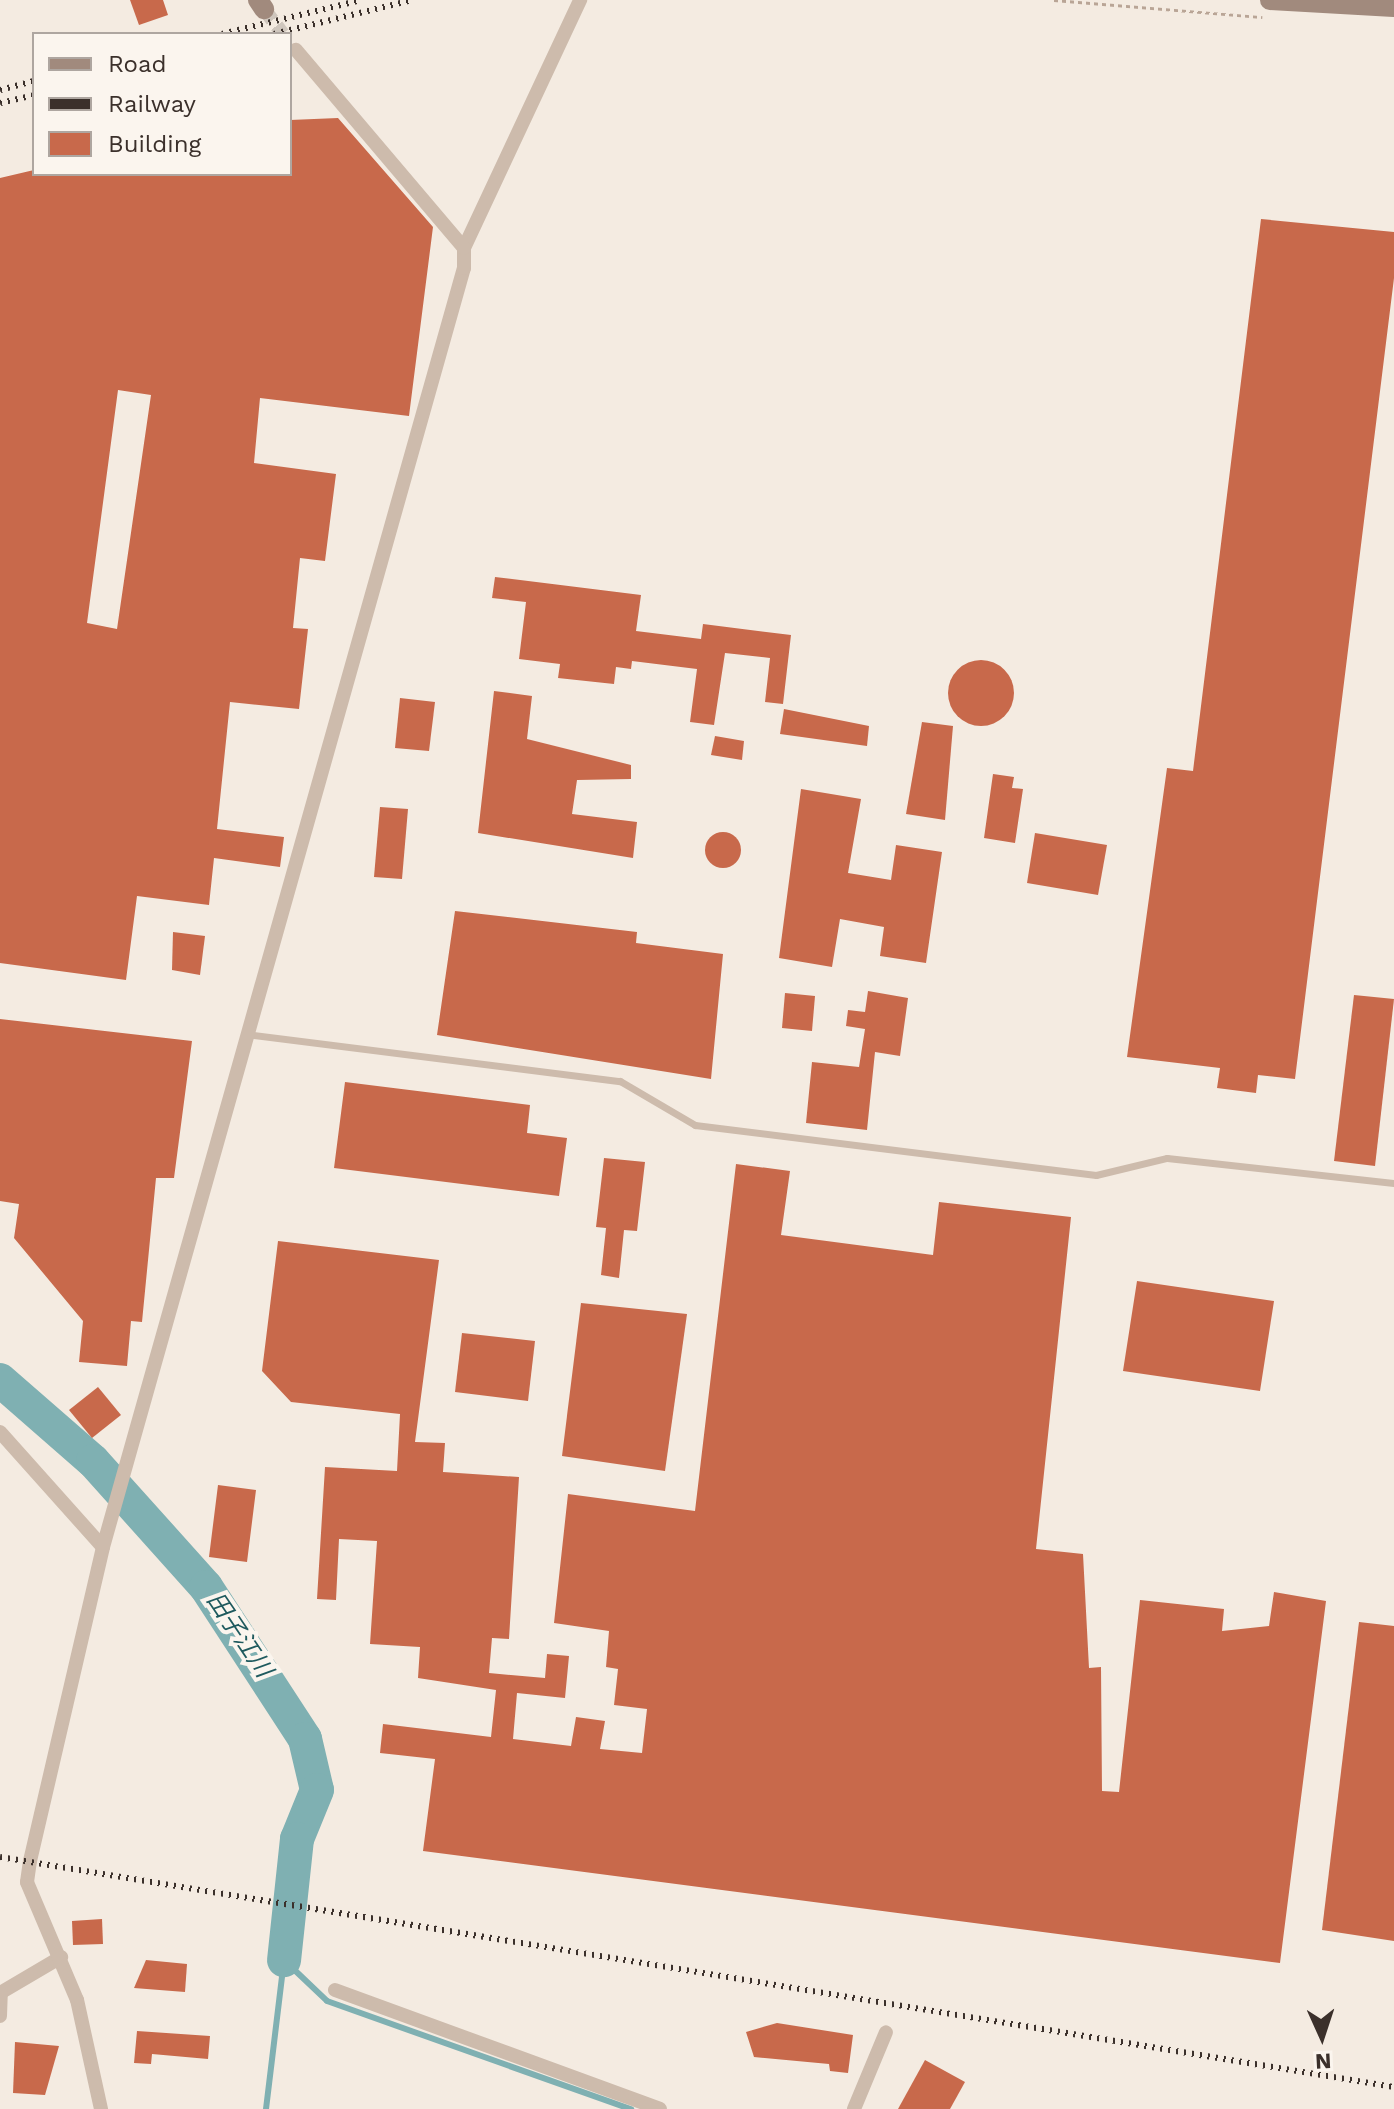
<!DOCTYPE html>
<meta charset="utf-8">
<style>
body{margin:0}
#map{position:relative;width:1394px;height:2109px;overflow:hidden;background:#f4ebe1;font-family:"Work Sans","Noto Sans JP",sans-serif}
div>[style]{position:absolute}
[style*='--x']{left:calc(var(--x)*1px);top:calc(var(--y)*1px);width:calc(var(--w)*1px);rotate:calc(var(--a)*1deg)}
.stream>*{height:6px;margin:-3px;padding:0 3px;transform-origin:3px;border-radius:3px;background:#7fb0b2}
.river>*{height:34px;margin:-17px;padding:0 17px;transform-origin:17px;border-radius:17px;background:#7fb0b2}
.building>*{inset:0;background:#c8694b}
.round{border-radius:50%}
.street-tunnel>*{height:14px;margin-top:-7px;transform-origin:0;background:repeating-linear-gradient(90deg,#cfc6bd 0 14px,transparent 0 21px)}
.path>*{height:3px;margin-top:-1.5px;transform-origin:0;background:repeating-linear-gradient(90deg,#b9a596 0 4px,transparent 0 8px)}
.lane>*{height:7px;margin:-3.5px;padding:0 3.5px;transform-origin:3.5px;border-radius:3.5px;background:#cdbbac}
.street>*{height:14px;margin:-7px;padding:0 7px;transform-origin:7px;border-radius:7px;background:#cdbbac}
.secondary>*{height:20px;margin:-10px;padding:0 10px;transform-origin:10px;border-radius:10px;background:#a18a7d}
.rail>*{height:6px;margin-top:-3px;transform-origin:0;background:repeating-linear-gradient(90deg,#3b302b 0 2px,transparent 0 8px)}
span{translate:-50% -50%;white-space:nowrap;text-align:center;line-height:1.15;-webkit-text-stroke:8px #fbf5ee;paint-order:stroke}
.water-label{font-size:24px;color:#1f5a5e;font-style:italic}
.legend{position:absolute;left:32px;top:32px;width:260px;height:144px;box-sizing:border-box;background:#fbf5ee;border:2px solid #aea6a0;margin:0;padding:10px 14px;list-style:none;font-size:24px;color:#3b302b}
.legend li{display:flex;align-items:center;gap:16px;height:40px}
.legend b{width:40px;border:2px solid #aea6a0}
.north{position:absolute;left:1282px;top:1997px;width:80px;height:80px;-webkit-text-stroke:6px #fbf5ee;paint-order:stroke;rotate:177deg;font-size:22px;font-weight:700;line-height:32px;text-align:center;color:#3b302b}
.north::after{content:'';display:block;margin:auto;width:28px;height:36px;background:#3b302b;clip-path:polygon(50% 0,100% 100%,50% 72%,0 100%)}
</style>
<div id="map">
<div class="stream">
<div style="--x:284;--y:1960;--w:59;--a:43.6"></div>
<div style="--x:327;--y:2001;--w:323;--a:19.6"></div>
<div style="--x:266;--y:2109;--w:150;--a:-83.1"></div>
</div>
<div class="river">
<div style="--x:0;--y:1380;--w:123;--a:41.1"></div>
<div style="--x:93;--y:1461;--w:169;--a:48.1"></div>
<div style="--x:206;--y:1587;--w:181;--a:56.9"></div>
<div style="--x:305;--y:1739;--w:52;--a:76.8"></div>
<div style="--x:317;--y:1790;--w:53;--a:112.2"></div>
<div style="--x:297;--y:1839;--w:122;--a:96.1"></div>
</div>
<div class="building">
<div style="clip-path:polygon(130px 0,163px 0,168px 15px,139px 25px)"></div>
<div style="clip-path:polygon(evenodd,338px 118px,433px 227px,409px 416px,260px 398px,254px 463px,336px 474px,325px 561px,300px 558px,293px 628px,308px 629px,299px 709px,230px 702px,217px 829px,284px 837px,280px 867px,214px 858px,209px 905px,137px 896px,126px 980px,0 963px,0 178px,34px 170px,290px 174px,290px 120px,338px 118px,118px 390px,151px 395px,117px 629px,87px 623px,118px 390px)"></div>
<div style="clip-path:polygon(1261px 219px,1394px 232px,1394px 278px,1295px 1079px,1258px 1075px,1256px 1093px,1217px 1088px,1220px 1068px,1127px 1057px,1167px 768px,1193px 771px)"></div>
<div style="clip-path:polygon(495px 577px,641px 595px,636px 631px,701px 639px,703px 624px,791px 635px,783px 704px,765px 702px,770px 658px,725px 653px,714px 725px,690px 722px,697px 669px,632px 661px,631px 669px,616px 667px,614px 684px,558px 678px,560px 664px,519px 659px,526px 602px,492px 598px)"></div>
<div class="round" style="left:948px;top:660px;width:66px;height:66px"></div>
<div style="clip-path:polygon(494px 691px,532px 696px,527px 739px,631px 765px,631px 779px,577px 780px,572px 814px,637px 822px,633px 858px,478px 833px)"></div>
<div style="clip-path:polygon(400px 698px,435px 702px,429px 751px,395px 748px)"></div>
<div style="clip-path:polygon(784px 709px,869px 726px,867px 746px,780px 734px)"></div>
<div style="clip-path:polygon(922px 722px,953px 726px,945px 820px,906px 814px)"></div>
<div style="clip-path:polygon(715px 736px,744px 741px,742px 760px,711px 755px)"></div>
<div style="clip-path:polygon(993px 774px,1014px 777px,1012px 788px,1023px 789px,1015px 843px,984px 838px)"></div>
<div style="clip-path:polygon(801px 789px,861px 799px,848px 873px,891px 880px,896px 845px,942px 852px,926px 963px,880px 956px,884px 927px,840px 919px,832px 967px,779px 958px)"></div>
<div style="clip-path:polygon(380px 807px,408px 809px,402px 879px,374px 877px)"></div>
<div class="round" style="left:705px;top:832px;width:36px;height:36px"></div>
<div style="clip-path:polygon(1035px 833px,1107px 845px,1098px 895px,1027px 883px)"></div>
<div style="clip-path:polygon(455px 911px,637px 932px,636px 943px,723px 954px,711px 1079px,437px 1035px)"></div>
<div style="clip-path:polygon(173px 932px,205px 936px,200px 975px,172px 970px)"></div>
<div style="clip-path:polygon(868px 991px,908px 998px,900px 1056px,875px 1052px,867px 1130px,806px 1123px,812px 1062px,859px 1067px,865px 1029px,846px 1026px,848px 1010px,865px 1012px)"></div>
<div style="clip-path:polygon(785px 993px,815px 996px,812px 1031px,782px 1028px)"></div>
<div style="clip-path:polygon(1354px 995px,1394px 999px,1375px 1166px,1334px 1161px)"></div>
<div style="clip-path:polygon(0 1019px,192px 1041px,174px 1178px,156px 1178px,142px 1322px,131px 1321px,127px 1366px,79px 1362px,83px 1321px,14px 1238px,19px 1204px,0 1201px)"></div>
<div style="clip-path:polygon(345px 1082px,530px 1105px,527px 1133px,567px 1138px,559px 1196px,334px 1168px)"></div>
<div style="clip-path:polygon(604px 1158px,645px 1162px,637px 1231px,624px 1230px,619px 1278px,601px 1275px,606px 1228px,596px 1227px)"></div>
<div style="clip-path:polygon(736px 1164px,790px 1171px,781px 1235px,933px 1255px,939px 1202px,1071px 1217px,1036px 1549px,1083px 1554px,1089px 1668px,1101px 1667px,1102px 1791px,1119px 1792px,1140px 1600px,1224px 1609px,1222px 1631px,1269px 1626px,1274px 1592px,1326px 1601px,1280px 1963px,423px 1851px,435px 1759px,380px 1753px,383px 1724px,491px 1737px,496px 1690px,418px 1678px,420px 1647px,370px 1644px,377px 1541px,339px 1539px,336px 1600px,317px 1599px,325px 1467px,397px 1471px,400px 1414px,291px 1402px,262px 1371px,278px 1241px,439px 1260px,415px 1442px,445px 1443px,443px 1472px,519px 1477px,509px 1639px,492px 1638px,489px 1673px,545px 1678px,547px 1654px,569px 1656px,565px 1698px,517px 1693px,513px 1739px,571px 1746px,576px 1717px,605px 1721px,600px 1749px,642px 1753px,647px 1709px,614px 1705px,618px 1669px,606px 1667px,609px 1631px,554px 1623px,568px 1494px,695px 1511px)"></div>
<div style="clip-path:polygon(1137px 1281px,1274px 1301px,1260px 1391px,1123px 1371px)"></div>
<div style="clip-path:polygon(581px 1303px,687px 1314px,665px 1471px,562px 1456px)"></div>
<div style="clip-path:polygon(462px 1333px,535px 1341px,528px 1401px,455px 1392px)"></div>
<div style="clip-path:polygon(98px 1387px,121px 1415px,92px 1438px,69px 1410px)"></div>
<div style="clip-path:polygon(218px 1485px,256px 1490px,247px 1562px,209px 1557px)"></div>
<div style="clip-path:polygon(1359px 1622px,1394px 1626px,1394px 1941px,1322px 1930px)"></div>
<div style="clip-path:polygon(102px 1919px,103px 1944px,73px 1945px,72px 1921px)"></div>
<div style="clip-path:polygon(146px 1960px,187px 1964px,185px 1992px,134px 1988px)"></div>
<div style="clip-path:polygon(777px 2023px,853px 2035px,848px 2073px,830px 2071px,829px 2064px,754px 2057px,746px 2032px)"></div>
<div style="clip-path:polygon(137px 2031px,210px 2036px,208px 2059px,152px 2054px,151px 2064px,134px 2063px)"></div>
<div style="clip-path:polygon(15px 2042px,59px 2046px,45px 2095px,13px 2093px)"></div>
<div style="clip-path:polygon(925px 2060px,965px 2082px,950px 2109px,898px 2109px)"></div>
</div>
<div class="street-tunnel">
<div style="--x:264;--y:9;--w:31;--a:53"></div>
</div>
<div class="path">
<div style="--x:1054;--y:0;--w:209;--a:4.7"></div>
</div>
<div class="lane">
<div style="--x:246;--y:1034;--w:377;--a:7.2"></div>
<div style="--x:620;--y:1081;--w:87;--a:30.4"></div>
<div style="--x:695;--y:1125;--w:404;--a:7.1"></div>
<div style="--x:1096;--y:1175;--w:73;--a:-13.5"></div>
<div style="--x:1167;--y:1158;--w:228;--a:6.3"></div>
</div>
<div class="street">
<div style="--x:464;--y:248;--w:274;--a:-64.9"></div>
<div style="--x:0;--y:1432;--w:154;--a:48.2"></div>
<div style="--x:335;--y:1990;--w:346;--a:20.1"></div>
<div style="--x:0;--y:1993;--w:71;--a:-30.5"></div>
<div style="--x:0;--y:2016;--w:23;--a:-88"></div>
<div style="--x:101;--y:2109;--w:112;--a:-102.4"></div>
<div style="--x:77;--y:2000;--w:128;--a:-113"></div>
<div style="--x:27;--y:1882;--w:21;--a:-82"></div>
<div style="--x:30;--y:1861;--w:322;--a:-76.9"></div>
<div style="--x:103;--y:1547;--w:1329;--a:-74.24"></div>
<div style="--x:464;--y:268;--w:20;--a:-90"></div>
<div style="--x:464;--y:248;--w:260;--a:-130.3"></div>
<div style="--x:854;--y:2109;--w:83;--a:-67.4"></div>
</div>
<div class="secondary">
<div style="--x:258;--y:0;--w:11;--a:56"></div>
<div style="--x:1270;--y:0;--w:124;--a:3.2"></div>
</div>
<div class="rail">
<div style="--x:222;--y:34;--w:143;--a:-13.7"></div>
<div style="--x:274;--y:34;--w:142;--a:-13.8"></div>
<div style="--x:0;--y:90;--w:35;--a:-15"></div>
<div style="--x:0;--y:103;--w:35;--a:-13"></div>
<div style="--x:0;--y:1857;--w:1413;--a:9.37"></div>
</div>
<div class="water-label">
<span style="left:239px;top:1635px;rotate:56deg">田子江川</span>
</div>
<ul class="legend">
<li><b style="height:10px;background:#a18a7d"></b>Road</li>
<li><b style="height:10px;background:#3b302b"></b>Railway</li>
<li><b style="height:22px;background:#c8694b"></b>Building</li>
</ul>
<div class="north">N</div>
</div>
